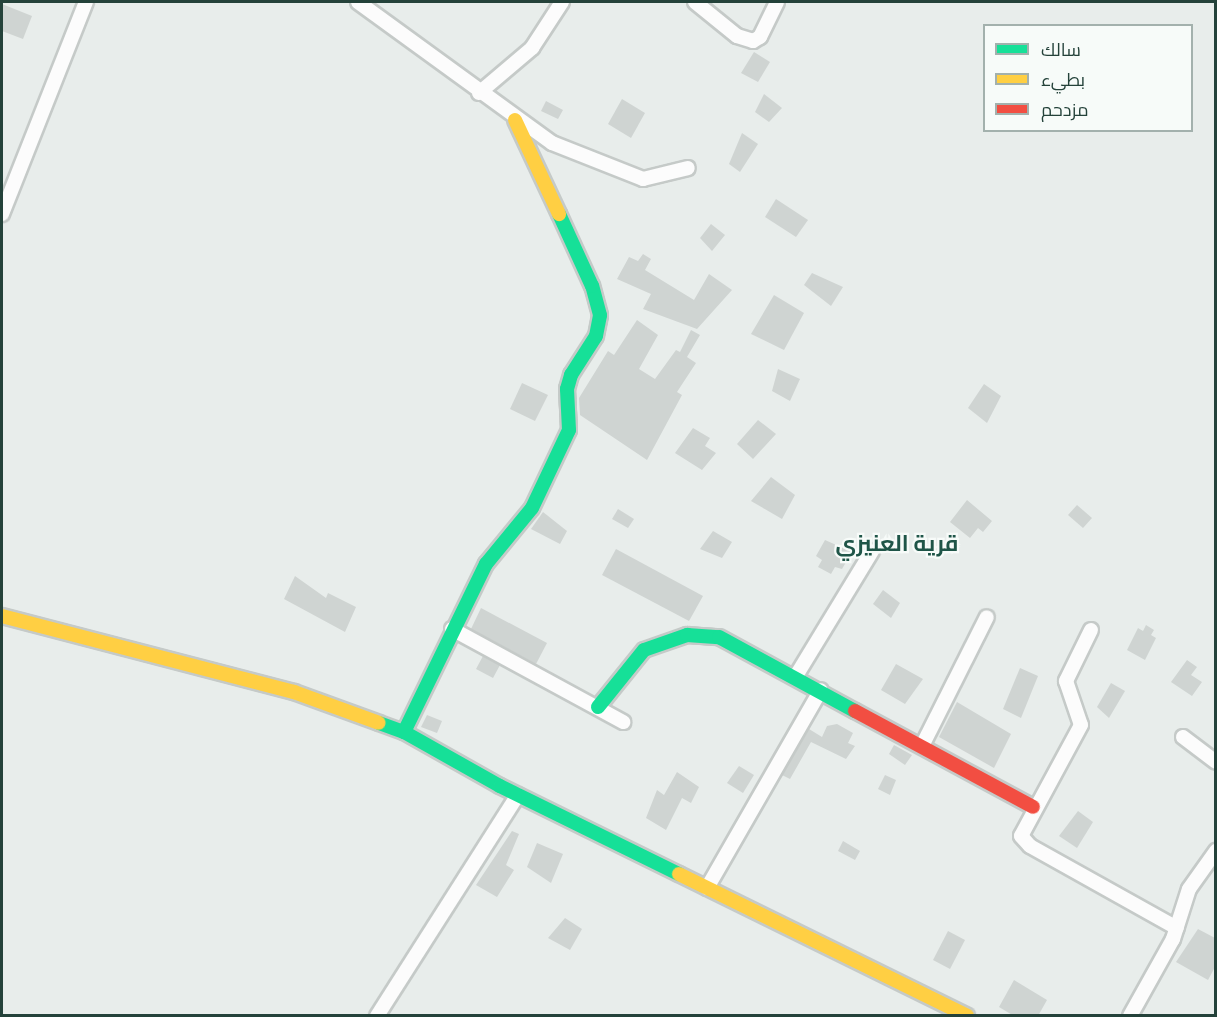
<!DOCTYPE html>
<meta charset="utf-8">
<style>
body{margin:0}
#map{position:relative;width:1217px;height:1017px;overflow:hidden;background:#e8edeb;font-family:"Archivo Narrow",Cairo,sans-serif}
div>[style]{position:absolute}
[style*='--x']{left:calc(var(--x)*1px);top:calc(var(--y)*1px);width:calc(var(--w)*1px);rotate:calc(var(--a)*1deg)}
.building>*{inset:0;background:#cfd4d2}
.roads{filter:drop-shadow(2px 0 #c5cac8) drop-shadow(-2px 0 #c5cac8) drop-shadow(0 2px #c5cac8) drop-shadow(0 -2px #c5cac8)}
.street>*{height:14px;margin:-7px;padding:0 7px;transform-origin:7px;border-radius:7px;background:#fcfcfc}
.fast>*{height:14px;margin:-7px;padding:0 7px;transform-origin:7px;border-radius:7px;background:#16e098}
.slow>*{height:14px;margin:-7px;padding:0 7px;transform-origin:7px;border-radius:7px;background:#ffcf43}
.jam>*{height:14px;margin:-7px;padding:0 7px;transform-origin:7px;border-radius:7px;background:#f24e42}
span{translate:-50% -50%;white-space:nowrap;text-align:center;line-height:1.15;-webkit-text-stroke:4.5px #f7fbf9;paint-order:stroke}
.district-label{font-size:22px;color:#1f5548;font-weight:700}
.frame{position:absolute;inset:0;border:3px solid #24423a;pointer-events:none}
.legend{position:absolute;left:983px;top:24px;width:210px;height:108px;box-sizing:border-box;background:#f7fbf9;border:2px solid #a3b1ad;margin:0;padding:8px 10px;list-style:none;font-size:18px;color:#24423a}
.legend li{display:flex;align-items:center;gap:12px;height:30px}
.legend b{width:30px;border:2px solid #a3b1ad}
</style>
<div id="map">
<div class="building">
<div style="clip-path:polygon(2px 4px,32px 16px,23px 39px,2px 31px)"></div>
<div style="clip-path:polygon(754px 52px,770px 62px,758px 82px,741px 73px)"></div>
<div style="clip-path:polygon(764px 94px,782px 108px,769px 122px,755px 112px)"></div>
<div style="clip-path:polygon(622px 99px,645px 113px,631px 138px,608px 124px)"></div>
<div style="clip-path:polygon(546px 101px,563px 110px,558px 119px,541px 111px)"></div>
<div style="clip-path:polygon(742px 133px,758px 144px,740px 172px,729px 164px)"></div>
<div style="clip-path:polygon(776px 199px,808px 220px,796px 237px,765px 217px)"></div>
<div style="clip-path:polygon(711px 224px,725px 235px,712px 251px,700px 238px)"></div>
<div style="clip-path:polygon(643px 254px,651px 259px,645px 270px,694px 300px,709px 274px,732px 290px,697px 329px,643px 309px,651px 294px,617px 279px,629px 257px,638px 261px)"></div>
<div style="clip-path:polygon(812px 273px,843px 287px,831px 306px,804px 285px)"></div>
<div style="clip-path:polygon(774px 295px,804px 313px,784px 350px,751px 334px)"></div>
<div style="clip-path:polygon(637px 320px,658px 335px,639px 369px,655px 379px,676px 350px,680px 352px,691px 330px,700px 335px,687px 357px,696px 363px,677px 392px,682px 395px,647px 460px,580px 415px,579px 398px,608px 351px,614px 355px)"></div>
<div style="clip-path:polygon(778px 369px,800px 379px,790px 401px,772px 391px)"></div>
<div style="clip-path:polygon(522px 383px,548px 395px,535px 421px,510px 409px)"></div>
<div style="clip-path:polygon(984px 384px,1001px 396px,987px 423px,968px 408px)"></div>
<div style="clip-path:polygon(758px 420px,776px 434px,753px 459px,737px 444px)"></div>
<div style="clip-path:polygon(693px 428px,710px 438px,705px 446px,716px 453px,702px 470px,675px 453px)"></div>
<div style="clip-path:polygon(771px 477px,795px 495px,782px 519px,751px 501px)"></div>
<div style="clip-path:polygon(967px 500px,992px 521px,983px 532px,978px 528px,970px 538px,950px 522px)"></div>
<div style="clip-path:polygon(1077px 505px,1092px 518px,1083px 528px,1068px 515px)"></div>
<div style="clip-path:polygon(618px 509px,634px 519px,628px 528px,612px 519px)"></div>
<div style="clip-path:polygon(543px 512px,567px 531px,560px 544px,531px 529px)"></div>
<div style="clip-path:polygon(713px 531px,732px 542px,722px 558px,700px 549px)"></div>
<div style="clip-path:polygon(825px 540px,852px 552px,842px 569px,835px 567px,831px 574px,818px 567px,822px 560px,816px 556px)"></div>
<div style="clip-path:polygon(616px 549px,703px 596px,689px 621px,602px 575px)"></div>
<div style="clip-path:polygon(295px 576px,326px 598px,328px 593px,356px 607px,345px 632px,284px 599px)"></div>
<div style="clip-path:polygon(883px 590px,900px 603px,891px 618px,873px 604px)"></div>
<div style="clip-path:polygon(481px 608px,547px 643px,536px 664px,471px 629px)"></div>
<div style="clip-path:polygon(1146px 625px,1154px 630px,1151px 635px,1156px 638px,1145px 660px,1127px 650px,1138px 628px,1143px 631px)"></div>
<div style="clip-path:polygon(483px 656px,500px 665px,493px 678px,476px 669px)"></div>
<div style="clip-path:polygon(1187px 660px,1197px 667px,1191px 675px,1202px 682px,1192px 696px,1171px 682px)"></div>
<div style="clip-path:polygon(896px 664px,923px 679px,905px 704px,881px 690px)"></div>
<div style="clip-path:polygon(1020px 668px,1038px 676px,1021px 718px,1003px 709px)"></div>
<div style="clip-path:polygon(1111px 683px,1125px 691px,1109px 718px,1097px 707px)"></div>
<div style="clip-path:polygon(957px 702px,1011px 734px,994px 768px,939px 737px)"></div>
<div style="clip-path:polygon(427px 715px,442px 721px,437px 733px,421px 727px)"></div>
<div style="clip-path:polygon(837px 724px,853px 733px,848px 743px,855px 746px,846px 759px,811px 742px,790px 779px,782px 775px,809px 729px,822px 737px,827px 726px)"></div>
<div style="clip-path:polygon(894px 745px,912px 755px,905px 765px,889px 754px)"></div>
<div style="clip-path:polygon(739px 766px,754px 775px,743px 793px,727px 783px)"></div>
<div style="clip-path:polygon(677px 772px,699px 787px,691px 803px,682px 798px,666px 830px,646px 818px,657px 790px,664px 795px)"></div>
<div style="clip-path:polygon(885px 775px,896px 780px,890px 795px,878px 789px)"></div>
<div style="clip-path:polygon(1078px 811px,1093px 822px,1077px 848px,1059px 836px)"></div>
<div style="clip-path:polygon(512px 831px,519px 834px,506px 865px,514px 870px,497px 897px,476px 885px)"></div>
<div style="clip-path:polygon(843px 841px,860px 851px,855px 860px,838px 851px)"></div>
<div style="clip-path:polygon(537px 843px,563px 854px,551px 883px,527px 867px)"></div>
<div style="clip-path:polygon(565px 918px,582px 929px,570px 950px,548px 938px)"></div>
<div style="clip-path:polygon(1198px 929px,1215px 938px,1215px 967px,1208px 980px,1176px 962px)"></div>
<div style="clip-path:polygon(948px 931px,965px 940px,950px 969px,933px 960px)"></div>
<div style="clip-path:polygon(1014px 980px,1047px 1000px,1038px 1016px,1014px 1016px,999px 1007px)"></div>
</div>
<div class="roads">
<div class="street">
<div style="--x:358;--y:2;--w:240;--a:36"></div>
<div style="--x:552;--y:143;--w:98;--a:21.6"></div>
<div style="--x:643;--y:179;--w:46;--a:-13.7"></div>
<div style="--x:695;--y:2;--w:54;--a:39"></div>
<div style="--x:737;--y:36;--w:17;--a:17"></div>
<div style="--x:753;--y:41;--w:8;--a:-30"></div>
<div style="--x:760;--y:37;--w:39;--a:-64"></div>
<div style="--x:479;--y:93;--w:70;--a:-40.3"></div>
<div style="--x:532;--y:48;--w:55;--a:-56.9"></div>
<div style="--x:2;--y:214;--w:228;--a:-68.4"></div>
<div style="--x:452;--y:629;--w:195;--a:28.5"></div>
<div style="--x:1091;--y:630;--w:57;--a:116.1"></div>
<div style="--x:1066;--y:681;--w:46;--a:71.2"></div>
<div style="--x:1081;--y:725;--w:126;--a:118.4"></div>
<div style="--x:1021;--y:836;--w:13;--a:48"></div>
<div style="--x:1030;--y:846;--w:168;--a:29.2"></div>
<div style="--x:796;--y:676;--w:146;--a:-58.7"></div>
<div style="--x:1183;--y:737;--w:41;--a:37.1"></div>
<div style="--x:922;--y:746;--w:144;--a:-63.3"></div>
<div style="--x:707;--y:888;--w:228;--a:-60.1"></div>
<div style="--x:377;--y:1016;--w:262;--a:-57.5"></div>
<div style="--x:1130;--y:1016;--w:88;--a:-60.8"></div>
<div style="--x:1173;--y:939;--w:52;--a:-72.3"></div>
<div style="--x:1189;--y:889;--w:47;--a:-54.6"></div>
</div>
<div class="fast">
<div style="--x:598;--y:707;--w:73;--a:-51.1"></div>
<div style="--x:644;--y:650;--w:46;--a:-19.2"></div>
<div style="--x:687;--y:635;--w:32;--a:4"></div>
<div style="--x:719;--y:637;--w:155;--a:28.6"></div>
<div style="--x:379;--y:723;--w:27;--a:20"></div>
<div style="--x:404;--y:732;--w:110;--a:29.4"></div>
<div style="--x:500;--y:786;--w:199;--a:26.2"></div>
<div style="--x:404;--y:732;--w:187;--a:-64"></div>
<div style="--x:486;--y:564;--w:72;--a:-50.6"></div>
<div style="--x:532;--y:508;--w:86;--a:-64.6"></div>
<div style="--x:569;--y:430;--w:41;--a:-92.8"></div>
<div style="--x:567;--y:389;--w:15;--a:-74"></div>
<div style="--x:571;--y:375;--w:46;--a:-57.3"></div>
<div style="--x:596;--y:336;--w:21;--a:-79"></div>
<div style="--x:600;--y:315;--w:30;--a:-105"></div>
<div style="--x:592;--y:286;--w:79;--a:-114.6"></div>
</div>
<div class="slow">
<div style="--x:515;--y:120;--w:104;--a:64.9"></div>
<div style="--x:2;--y:616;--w:302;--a:14.6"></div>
<div style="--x:294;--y:692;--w:90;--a:20"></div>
<div style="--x:679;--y:874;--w:321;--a:26.2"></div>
</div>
<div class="jam">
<div style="--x:855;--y:711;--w:202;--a:28.3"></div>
</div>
</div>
<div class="district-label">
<span style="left:897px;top:544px">قرية العنيزي</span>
</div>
<div class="frame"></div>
<ul class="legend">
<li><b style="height:8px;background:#16e098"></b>سالك</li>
<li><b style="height:8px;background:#ffcf43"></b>بطيء</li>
<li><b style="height:8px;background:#f24e42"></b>مزدحم</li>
</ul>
</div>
